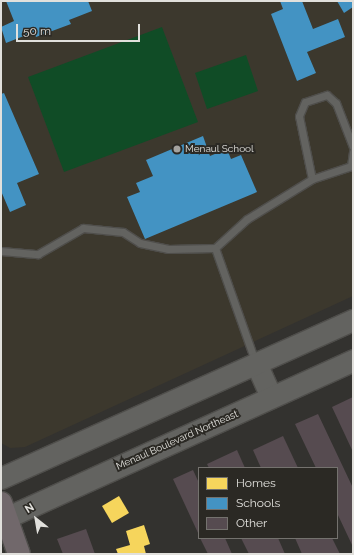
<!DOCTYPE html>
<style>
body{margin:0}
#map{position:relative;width:354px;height:555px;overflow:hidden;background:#33322f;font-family:Raleway,sans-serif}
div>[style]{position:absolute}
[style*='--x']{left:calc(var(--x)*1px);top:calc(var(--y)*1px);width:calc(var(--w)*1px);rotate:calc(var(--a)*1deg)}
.built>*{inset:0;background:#3c382d}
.green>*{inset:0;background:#104c26}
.homes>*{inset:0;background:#f6d55c}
.schools>*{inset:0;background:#4393c3}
.building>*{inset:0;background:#564b50}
.roads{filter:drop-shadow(1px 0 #4f4e4b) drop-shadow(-1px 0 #4f4e4b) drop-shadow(0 1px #4f4e4b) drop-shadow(0 -1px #4f4e4b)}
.lane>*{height:7px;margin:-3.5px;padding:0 3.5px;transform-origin:3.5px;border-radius:3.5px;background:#636360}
.secondary>*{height:21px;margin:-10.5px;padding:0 10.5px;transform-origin:10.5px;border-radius:10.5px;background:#636360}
.primary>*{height:22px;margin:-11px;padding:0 11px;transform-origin:11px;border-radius:11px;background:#71686b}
.dots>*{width:11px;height:11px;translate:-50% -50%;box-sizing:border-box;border:2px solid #2b2924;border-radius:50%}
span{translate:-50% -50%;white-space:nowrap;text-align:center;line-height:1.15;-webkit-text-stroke:4px #2b2924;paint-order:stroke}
.poi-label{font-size:10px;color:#e1e0dc}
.left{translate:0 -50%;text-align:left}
.street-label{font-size:10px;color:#e1e0dc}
.frame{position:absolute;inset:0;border:2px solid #e1e0dc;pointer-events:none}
.legend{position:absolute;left:198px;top:467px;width:140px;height:72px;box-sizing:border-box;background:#2b2924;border:1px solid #74726e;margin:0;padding:5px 7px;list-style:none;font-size:12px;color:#e1e0dc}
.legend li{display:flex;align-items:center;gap:8px;height:20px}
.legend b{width:20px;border:1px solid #74726e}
.north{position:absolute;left:16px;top:499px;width:40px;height:40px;-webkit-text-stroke:3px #2b2924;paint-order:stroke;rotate:329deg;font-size:11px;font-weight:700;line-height:16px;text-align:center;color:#e1e0dc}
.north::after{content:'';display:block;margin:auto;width:14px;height:18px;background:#e1e0dc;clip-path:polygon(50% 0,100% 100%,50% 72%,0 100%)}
.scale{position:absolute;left:16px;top:24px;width:124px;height:18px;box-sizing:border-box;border:2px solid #e1e0dc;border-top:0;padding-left:5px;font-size:12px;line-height:14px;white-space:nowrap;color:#e1e0dc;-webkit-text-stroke:3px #2b2924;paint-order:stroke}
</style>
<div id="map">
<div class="built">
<div style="clip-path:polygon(1px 1px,353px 1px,353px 296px,25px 447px,10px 448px,1px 443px)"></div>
</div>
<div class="green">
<div style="clip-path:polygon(162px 27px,198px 122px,64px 172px,28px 77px)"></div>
<div style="clip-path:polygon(246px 55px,258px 91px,207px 109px,195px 73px)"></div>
</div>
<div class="homes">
<div style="clip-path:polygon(119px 496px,129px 513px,112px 523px,102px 506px)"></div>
<div style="clip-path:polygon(144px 525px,150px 544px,144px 546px,146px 554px,118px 554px,116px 549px,130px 545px,126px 531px)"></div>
</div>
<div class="schools">
<div style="clip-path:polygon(6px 1px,88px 1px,92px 11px,69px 20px,71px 24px,36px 37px,34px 32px,6px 43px,1px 27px,14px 21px)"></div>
<div style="clip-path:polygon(280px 1px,302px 1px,313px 29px,338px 19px,345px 37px,307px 52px,316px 73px,297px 81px,271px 14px,283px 9px)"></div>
<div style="clip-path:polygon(337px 1px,353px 1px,353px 7px,344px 13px)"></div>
<div style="clip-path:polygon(4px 93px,39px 174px,17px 183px,26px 205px,10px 212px,1px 191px,1px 94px)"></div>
<div style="clip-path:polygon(203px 136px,210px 156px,227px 149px,231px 159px,241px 155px,257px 192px,145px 239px,127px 197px,140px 192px,136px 183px,153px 176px,146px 160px)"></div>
</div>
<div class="building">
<div style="clip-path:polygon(353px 397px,353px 452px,332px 407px)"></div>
<div style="clip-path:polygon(318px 414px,353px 488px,353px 547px,337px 513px,337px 468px,316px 468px,295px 424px)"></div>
<div style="clip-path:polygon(283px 436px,298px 468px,261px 468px,253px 450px)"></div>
<div style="clip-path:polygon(237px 450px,245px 468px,209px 468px,207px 464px)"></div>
<div style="clip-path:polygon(193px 470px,199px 483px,199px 535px,173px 479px)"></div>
<div style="clip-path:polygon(86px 529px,95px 554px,63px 554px,57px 539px)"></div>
<div style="clip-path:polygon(200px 538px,225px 538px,232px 554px,208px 554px)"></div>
<div style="clip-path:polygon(241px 538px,278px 538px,285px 554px,249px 554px)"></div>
<div style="clip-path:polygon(295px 538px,332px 538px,340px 554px,302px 554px)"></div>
</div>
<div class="roads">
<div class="lane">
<div style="--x:312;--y:179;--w:64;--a:-101.7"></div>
<div style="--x:299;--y:116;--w:15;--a:-67"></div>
<div style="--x:305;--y:102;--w:23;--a:-18"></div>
<div style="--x:327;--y:95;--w:12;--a:42"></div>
<div style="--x:336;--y:103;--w:47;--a:68.9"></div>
<div style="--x:215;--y:248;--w:43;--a:-42.2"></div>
<div style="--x:247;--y:219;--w:76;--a:-31.6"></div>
<div style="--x:312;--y:179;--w:41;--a:-18.4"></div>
<div style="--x:351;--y:166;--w:14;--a:-82"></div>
<div style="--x:1;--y:251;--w:37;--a:5"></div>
<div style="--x:38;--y:254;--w:52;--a:-30"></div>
<div style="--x:83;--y:228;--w:40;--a:5.7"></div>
<div style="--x:123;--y:232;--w:20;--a:33"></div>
<div style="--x:140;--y:243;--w:29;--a:12"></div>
<div style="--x:168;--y:249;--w:47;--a:-1.2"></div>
<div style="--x:215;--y:248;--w:120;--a:70.5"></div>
</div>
<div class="secondary">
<div style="--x:256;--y:363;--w:37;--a:66"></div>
<div style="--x:1;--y:478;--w:386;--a:-24.2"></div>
<div style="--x:1;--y:520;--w:387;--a:-24.4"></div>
</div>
<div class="primary">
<div style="--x:1;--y:503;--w:54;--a:70.6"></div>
</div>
</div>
<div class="dots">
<div style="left:177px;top:149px;background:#a4a39f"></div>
</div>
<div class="poi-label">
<span class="left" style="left:185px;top:149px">Menaul School</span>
</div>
<div class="street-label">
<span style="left:177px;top:440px;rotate:-24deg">Menaul Boulevard Northeast</span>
</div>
<div class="frame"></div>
<ul class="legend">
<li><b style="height:11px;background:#f6d55c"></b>Homes</li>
<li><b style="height:11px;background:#4393c3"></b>Schools</li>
<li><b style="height:11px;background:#564b50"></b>Other</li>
</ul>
<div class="north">N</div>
<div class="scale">50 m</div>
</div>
